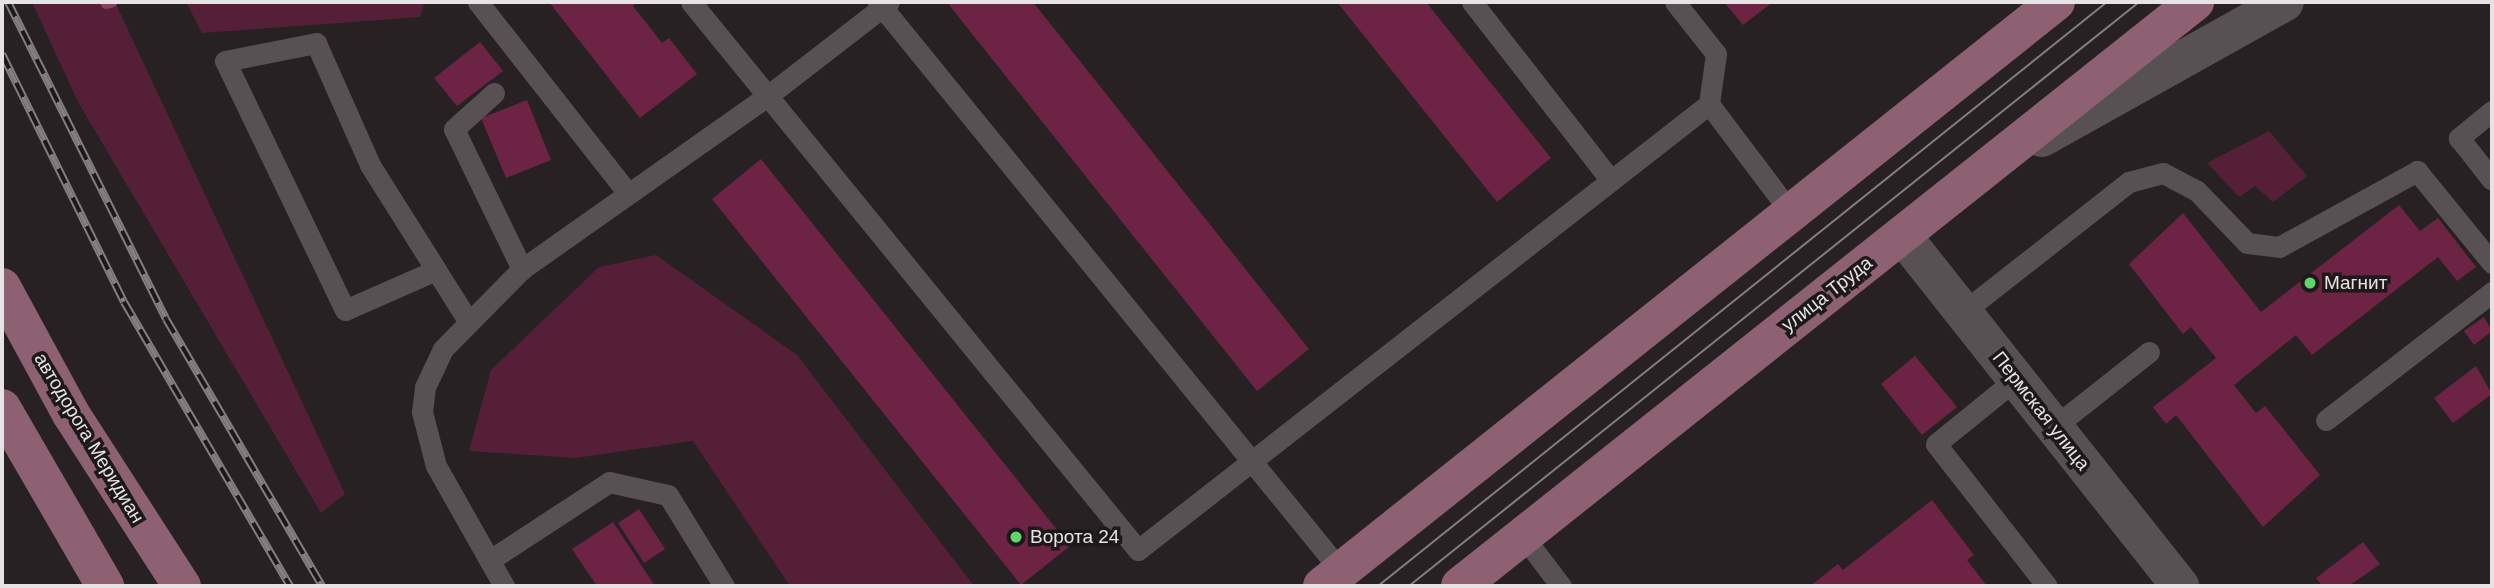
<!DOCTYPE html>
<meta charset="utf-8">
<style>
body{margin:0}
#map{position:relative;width:2494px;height:588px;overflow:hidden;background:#272123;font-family:Arial,sans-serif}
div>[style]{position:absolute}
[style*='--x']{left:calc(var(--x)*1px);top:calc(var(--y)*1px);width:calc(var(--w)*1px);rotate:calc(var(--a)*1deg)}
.green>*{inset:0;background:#552037}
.stream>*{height:10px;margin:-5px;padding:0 5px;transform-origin:5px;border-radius:5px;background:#8b3f5f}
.building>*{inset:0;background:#6c2344}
.service>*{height:21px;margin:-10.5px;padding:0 10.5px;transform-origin:10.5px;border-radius:10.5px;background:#575153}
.minor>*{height:38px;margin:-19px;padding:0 19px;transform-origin:19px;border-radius:19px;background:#575153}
.primary>*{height:38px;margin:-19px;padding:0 19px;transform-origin:19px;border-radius:19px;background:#8e6172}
.tram>*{height:2px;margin:-1px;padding:0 1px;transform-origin:1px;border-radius:1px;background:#837e80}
.rail>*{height:8px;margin-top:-4px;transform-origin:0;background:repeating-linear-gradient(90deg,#1d181a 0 16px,#837e80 0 32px);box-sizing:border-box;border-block:2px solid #837e80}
.dots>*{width:19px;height:19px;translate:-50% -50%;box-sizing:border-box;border:4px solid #1d181a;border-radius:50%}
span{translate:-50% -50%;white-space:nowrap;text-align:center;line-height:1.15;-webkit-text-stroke:7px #1d181a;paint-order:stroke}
.poi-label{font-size:19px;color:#e7e3e4}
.left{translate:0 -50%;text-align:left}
.street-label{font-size:19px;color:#e7e3e4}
.frame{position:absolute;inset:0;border:4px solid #e7e3e4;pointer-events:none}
</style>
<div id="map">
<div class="green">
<div style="clip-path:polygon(32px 2px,115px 2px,345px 494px,321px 513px,78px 102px)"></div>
<div style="clip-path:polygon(186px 2px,425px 2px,420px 17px,202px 33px)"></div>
<div style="clip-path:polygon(2269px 131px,2307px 176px,2273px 202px,2255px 186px,2239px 197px,2207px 163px)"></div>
<div style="clip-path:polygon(656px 255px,797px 355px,974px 586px,790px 586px,693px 441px,575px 458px,469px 451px,491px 370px,599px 267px)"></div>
</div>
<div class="stream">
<div style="--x:106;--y:4;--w:7;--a:-16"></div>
</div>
<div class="building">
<div style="clip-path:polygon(549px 2px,638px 2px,633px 6px,662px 43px,669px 38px,697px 74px,640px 118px)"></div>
<div style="clip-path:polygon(954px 2px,1033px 2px,1309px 349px,1257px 391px,949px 5px)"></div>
<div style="clip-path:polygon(1337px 2px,1426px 2px,1551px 158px,1497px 202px)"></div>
<div style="clip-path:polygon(1724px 2px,1773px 2px,1743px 25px)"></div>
<div style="clip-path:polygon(480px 42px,503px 71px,457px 106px,434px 78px)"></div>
<div style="clip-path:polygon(527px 100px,551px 160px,506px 178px,481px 118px)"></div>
<div style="clip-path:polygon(761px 159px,1070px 546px,1021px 585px,712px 199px)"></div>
<div style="clip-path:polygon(2399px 205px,2420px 231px,2438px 218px,2476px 267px,2457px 281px,2438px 257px,2312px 355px,2296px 335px,2234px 385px,2256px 413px,2265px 406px,2320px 475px,2263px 527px,2176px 415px,2166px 424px,2153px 407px,2216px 358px,2191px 327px,2183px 334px,2129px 264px,2183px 213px,2261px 312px)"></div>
<div style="clip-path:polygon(2484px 317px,2492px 331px,2474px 345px,2464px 331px)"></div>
<div style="clip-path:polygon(1915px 356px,1957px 407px,1922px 435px,1881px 384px)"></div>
<div style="clip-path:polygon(2476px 366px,2492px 394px,2453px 423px,2434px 398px)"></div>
<div style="clip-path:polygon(1932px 500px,1974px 555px,1967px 560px,1987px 586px,1810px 586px,1838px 564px,1843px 570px)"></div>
<div style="clip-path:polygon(639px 509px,665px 549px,644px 563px,618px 523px)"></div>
<div style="clip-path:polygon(613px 522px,655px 586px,597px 586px,572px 549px)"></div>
<div style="clip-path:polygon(2363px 542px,2380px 564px,2349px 586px,2322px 586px,2316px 578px)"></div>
</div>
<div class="service">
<div style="--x:478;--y:2;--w:240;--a:51.9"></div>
<div style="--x:691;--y:2;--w:707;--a:50.8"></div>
<div style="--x:1138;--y:550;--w:725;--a:-37.99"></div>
<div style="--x:878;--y:2;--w:734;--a:50.86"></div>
<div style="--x:1472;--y:2;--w:224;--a:52.1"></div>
<div style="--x:1675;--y:2;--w:66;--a:51.7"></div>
<div style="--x:1716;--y:54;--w:50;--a:98"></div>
<div style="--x:1709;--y:104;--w:136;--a:53"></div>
<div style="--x:494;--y:93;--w:54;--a:138"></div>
<div style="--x:454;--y:129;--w:156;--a:64.1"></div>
<div style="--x:2492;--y:111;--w:43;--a:140.7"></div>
<div style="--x:2459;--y:138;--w:53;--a:51.8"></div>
<div style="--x:436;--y:270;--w:99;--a:156.3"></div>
<div style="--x:345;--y:310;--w:276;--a:-115.7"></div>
<div style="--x:225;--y:61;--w:93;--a:-11.2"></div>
<div style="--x:316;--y:43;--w:133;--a:66.1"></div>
<div style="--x:370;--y:165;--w:124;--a:57.8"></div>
<div style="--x:436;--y:270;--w:58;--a:57.7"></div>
<div style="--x:1963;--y:312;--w:211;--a:-38.1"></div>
<div style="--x:2129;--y:182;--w:35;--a:-15"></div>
<div style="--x:2163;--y:173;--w:38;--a:28"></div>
<div style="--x:2197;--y:191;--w:72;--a:46.1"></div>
<div style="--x:2247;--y:243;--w:32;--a:7"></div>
<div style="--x:2279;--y:247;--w:158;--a:-28.8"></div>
<div style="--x:2417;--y:171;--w:119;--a:50.8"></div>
<div style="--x:2016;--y:379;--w:103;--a:140.9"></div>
<div style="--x:1936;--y:444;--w:180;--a:52"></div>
<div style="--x:2326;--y:420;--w:210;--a:-37.6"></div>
<div style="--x:2054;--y:427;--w:121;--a:-38.3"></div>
<div style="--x:1523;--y:536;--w:63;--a:52.8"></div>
<div style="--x:490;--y:560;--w:142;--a:-33.2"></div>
<div style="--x:609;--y:482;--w:60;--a:12.4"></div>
<div style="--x:668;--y:495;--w:107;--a:58.4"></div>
<div style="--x:504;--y:586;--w:138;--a:-119.5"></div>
<div style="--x:436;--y:466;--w:56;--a:-104.5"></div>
<div style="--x:422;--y:412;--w:25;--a:-83"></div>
<div style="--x:425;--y:387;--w:42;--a:-64.7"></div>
<div style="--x:443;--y:349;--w:112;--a:-45.4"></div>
<div style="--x:522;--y:269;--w:304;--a:-35.2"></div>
<div style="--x:770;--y:94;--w:150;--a:-37.7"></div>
</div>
<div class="minor">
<div style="--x:2042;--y:138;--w:278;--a:-29.2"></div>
<div style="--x:1902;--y:235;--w:448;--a:51.6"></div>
</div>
<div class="primary">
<div style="--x:2;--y:287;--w:145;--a:61.5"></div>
<div style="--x:71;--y:414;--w:205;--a:57.2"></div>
<div style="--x:2;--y:408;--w:206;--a:59.9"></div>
<div style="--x:1322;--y:586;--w:938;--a:-38.51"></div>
<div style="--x:1460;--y:586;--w:939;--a:-38.47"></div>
</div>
<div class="tram">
<div style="--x:1378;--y:586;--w:934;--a:-38.7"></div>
<div style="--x:1409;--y:586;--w:935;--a:-38.66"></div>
</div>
<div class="rail">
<div style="--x:8;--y:2;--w:354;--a:63.5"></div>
<div style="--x:166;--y:319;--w:309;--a:59.7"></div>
<div style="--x:2;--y:54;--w:276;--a:63.8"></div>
<div style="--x:124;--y:302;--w:329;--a:59.7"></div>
</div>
<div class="dots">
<div style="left:2310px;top:283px;background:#5fd56b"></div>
<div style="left:1016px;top:537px;background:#5fd56b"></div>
</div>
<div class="poi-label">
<span class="left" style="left:2324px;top:283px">Магнит</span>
<span class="left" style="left:1030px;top:537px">Ворота 24</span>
</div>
<div class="street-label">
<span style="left:1827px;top:294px;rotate:-38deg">улица Труда</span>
<span style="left:2041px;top:411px;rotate:52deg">Пермская улица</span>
<span style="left:89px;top:438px;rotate:59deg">автодорога Меридиан</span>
</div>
<div class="frame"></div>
</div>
